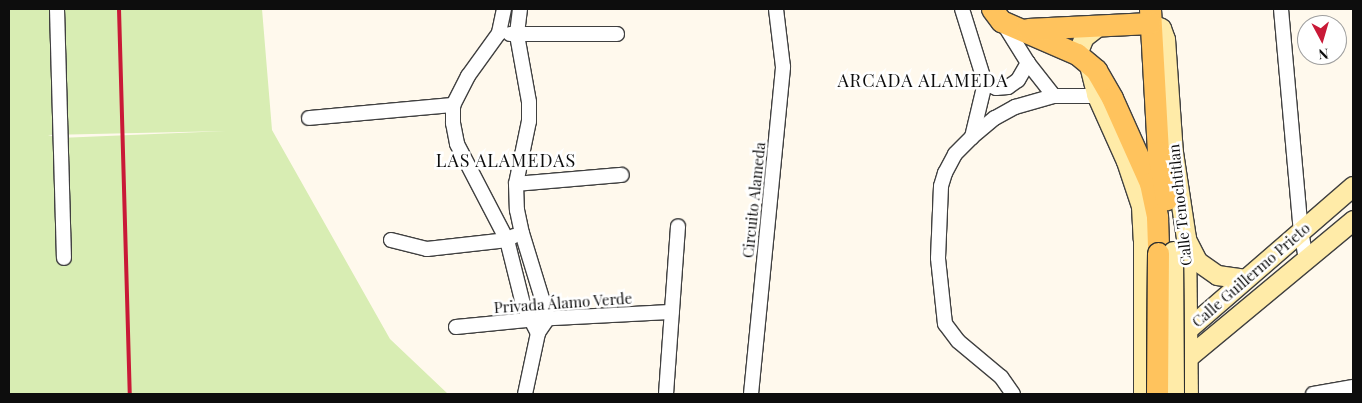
<!DOCTYPE html>
<meta charset="utf-8">
<style>
body{margin:0}
#map{position:relative;width:1362px;height:403px;overflow:hidden;background:#fff9ed;font-family:"Playfair Display",serif}
div>[style]{position:absolute}
[style*='--x']{left:calc(var(--x)*1px);top:calc(var(--y)*1px);width:calc(var(--w)*1px);rotate:calc(var(--a)*1deg)}
.green>*{inset:0;background:#d8edb3}
.roads{filter:drop-shadow(1px 0 #404040) drop-shadow(-1px 0 #404040) drop-shadow(0 1px #404040) drop-shadow(0 -1px #404040)}
.street>*{height:14px;margin:-7px;padding:0 7px;transform-origin:7px;border-radius:7px;background:#fff}
.secondary>*{height:19px;margin:-9.5px;padding:0 9.5px;transform-origin:9.5px;border-radius:9.5px;background:#ffeba8}
.primary>*{height:21px;margin:-10.5px;padding:0 10.5px;transform-origin:10.5px;border-radius:10.5px;background:#ffc35d}
.rail>*{height:4px;margin:-2px;padding:0 2px;transform-origin:2px;border-radius:2px;background:#c91937}
.bridges{filter:drop-shadow(1px 0 #2f2f2f) drop-shadow(-1px 0 #2f2f2f) drop-shadow(0 1px #2f2f2f) drop-shadow(0 -1px #2f2f2f)}
.secondary-bridge>*{height:19px;margin:-9.5px;padding:0 9.5px;transform-origin:9.5px;border-radius:9.5px;background:#ffeba8}
.primary-bridge>*{height:21px;margin:-10.5px;padding:0 10.5px;transform-origin:10.5px;border-radius:10.5px;background:#ffc35d}
span{translate:-50% -50%;white-space:nowrap;text-align:center;line-height:1.15;-webkit-text-stroke:5px #fff;paint-order:stroke}
.street-label{font-size:15px;color:#0d0d0d}
.quarter-label{font-size:18px;color:#0d0d0d;letter-spacing:1px}
.frame{position:absolute;inset:0;border:10px solid #0d0d0d;pointer-events:none}
.north{position:absolute;left:1297px;top:15px;width:50px;height:50px;box-sizing:border-box;background:#fff;border:1px solid #9e9e9e;border-radius:50%;rotate:174deg;font-size:14px;font-weight:700;line-height:20px;text-align:center;color:#0d0d0d}
.north::after{content:'';display:block;margin:auto;width:18px;height:22px;background:#c91937;clip-path:polygon(50% 0,100% 100%,50% 72%,0 100%)}
</style>
<div id="map">
<div class="green">
<div style="clip-path:polygon(evenodd,9px 9px,262px 9px,272px 130px,390px 339px,448px 394px,9px 394px,9px 9px,226px 131px,59px 138px,48px 135px,226px 131px)"></div>
</div>
<div class="roads">
<div class="street">
<div style="--x:57;--y:9;--w:249;--a:88.4"></div>
<div style="--x:504;--y:9;--w:25;--a:102"></div>
<div style="--x:499;--y:33;--w:53;--a:125.8"></div>
<div style="--x:468;--y:76;--w:33;--a:117"></div>
<div style="--x:453;--y:105;--w:18;--a:90"></div>
<div style="--x:453;--y:123;--w:21;--a:79"></div>
<div style="--x:457;--y:144;--w:108;--a:62.5"></div>
<div style="--x:507;--y:240;--w:66;--a:76"></div>
<div style="--x:523;--y:304;--w:33;--a:63"></div>
<div style="--x:520;--y:9;--w:26;--a:97"></div>
<div style="--x:517;--y:35;--w:68;--a:79.8"></div>
<div style="--x:529;--y:102;--w:19;--a:90"></div>
<div style="--x:529;--y:121;--w:64;--a:101.7"></div>
<div style="--x:516;--y:184;--w:26;--a:88"></div>
<div style="--x:517;--y:210;--w:24;--a:78"></div>
<div style="--x:522;--y:233;--w:89;--a:73"></div>
<div style="--x:548;--y:318;--w:18;--a:124"></div>
<div style="--x:538;--y:333;--w:62;--a:102"></div>
<div style="--x:962;--y:9;--w:77;--a:72.7"></div>
<div style="--x:985;--y:83;--w:56;--a:103.5"></div>
<div style="--x:1281;--y:9;--w:223;--a:84.9"></div>
<div style="--x:1301;--y:231;--w:29;--a:80"></div>
<div style="--x:510;--y:34;--w:107;--a:0"></div>
<div style="--x:1028;--y:63;--w:42;--a:51.8"></div>
<div style="--x:985;--y:83;--w:12;--a:24"></div>
<div style="--x:996;--y:88;--w:12;--a:-5"></div>
<div style="--x:1008;--y:87;--w:12;--a:-35"></div>
<div style="--x:1018;--y:80;--w:20;--a:-60"></div>
<div style="--x:1028;--y:63;--w:47;--a:-122"></div>
<div style="--x:309;--y:118;--w:145;--a:-5.2"></div>
<div style="--x:516;--y:184;--w:106;--a:-4.9"></div>
<div style="--x:391;--y:240;--w:37;--a:14"></div>
<div style="--x:427;--y:249;--w:81;--a:-6.4"></div>
<div style="--x:507;--y:240;--w:8;--a:-30"></div>
<div style="--x:456;--y:327;--w:81;--a:-5.6"></div>
<div style="--x:537;--y:319;--w:135;--a:-3"></div>
<div style="--x:666;--y:394;--w:168;--a:-85.9"></div>
<div style="--x:751;--y:394;--w:329;--a:-84.4"></div>
<div style="--x:783;--y:67;--w:58;--a:-96.9"></div>
<div style="--x:1013;--y:394;--w:21;--a:-125"></div>
<div style="--x:1001;--y:377;--w:56;--a:-140.1"></div>
<div style="--x:958;--y:341;--w:21;--a:-127"></div>
<div style="--x:945;--y:324;--w:66;--a:-96.1"></div>
<div style="--x:938;--y:258;--w:72;--a:-87.6"></div>
<div style="--x:941;--y:186;--w:14;--a:-73"></div>
<div style="--x:945;--y:173;--w:21;--a:-62"></div>
<div style="--x:955;--y:154;--w:24;--a:-45"></div>
<div style="--x:972;--y:137;--w:30;--a:-40"></div>
<div style="--x:995;--y:118;--w:23;--a:-29"></div>
<div style="--x:1015;--y:107;--w:41;--a:-15.8"></div>
<div style="--x:1054;--y:96;--w:49;--a:0"></div>
<div style="--x:1313;--y:394;--w:41;--a:-9.9"></div>
</div>
<div class="secondary">
<div style="--x:1150;--y:23;--w:12;--a:24"></div>
<div style="--x:1161;--y:28;--w:12;--a:70"></div>
<div style="--x:1165;--y:39;--w:113;--a:86"></div>
<div style="--x:1173;--y:152;--w:87;--a:81.4"></div>
<div style="--x:1186;--y:238;--w:156;--a:89.3"></div>
<div style="--x:1077;--y:54;--w:18;--a:-68"></div>
<div style="--x:1084;--y:37;--w:18;--a:-38"></div>
<div style="--x:1089;--y:65;--w:30;--a:76"></div>
<div style="--x:1096;--y:94;--w:73;--a:65.9"></div>
<div style="--x:1126;--y:161;--w:47;--a:71.6"></div>
<div style="--x:1141;--y:206;--w:33;--a:87"></div>
<div style="--x:1143;--y:239;--w:155;--a:90"></div>
<div style="--x:1187;--y:241;--w:22;--a:63"></div>
<div style="--x:1197;--y:261;--w:24;--a:35"></div>
<div style="--x:1217;--y:275;--w:27;--a:8"></div>
<div style="--x:1182;--y:334;--w:226;--a:-40.9"></div>
<div style="--x:1181;--y:363;--w:224;--a:-39.7"></div>
</div>
<div class="primary">
<div style="--x:992;--y:9;--w:15;--a:53"></div>
<div style="--x:1001;--y:21;--w:83;--a:23.5"></div>
<div style="--x:1077;--y:54;--w:25;--a:40"></div>
<div style="--x:1096;--y:70;--w:32;--a:60"></div>
<div style="--x:1112;--y:98;--w:93;--a:65.9"></div>
<div style="--x:1150;--y:183;--w:35;--a:78"></div>
<div style="--x:1157;--y:217;--w:36;--a:88"></div>
<div style="--x:1150;--y:9;--w:143;--a:86.8"></div>
<div style="--x:1158;--y:152;--w:48;--a:80.3"></div>
<div style="--x:1028;--y:29;--w:122;--a:-2.8"></div>
</div>
</div>
<div class="rail">
<div style="--x:119;--y:9;--w:385;--a:88.4"></div>
</div>
<div class="bridges">
<div class="secondary-bridge">
<div style="--x:1173;--y:251;--w:143;--a:89.6"></div>
</div>
<div class="primary-bridge">
<div style="--x:1157;--y:394;--w:141;--a:-89.6"></div>
</div>
</div>
<div class="street-label">
<span style="left:754px;top:200px;rotate:-84deg">Circuito Alameda</span>
<span style="left:1180px;top:205px;rotate:-96deg">Calle Tenochtitlan</span>
<span style="left:1251px;top:275px;rotate:-41deg">Calle Guillermo Prieto</span>
<span style="left:563px;top:303px;rotate:-4deg">Privada Álamo Verde</span>
</div>
<div class="quarter-label">
<span style="left:923px;top:80px">ARCADA ALAMEDA</span>
<span style="left:506px;top:160px">LAS ALAMEDAS</span>
</div>
<div class="frame"></div>
<div class="north">N</div>
</div>
